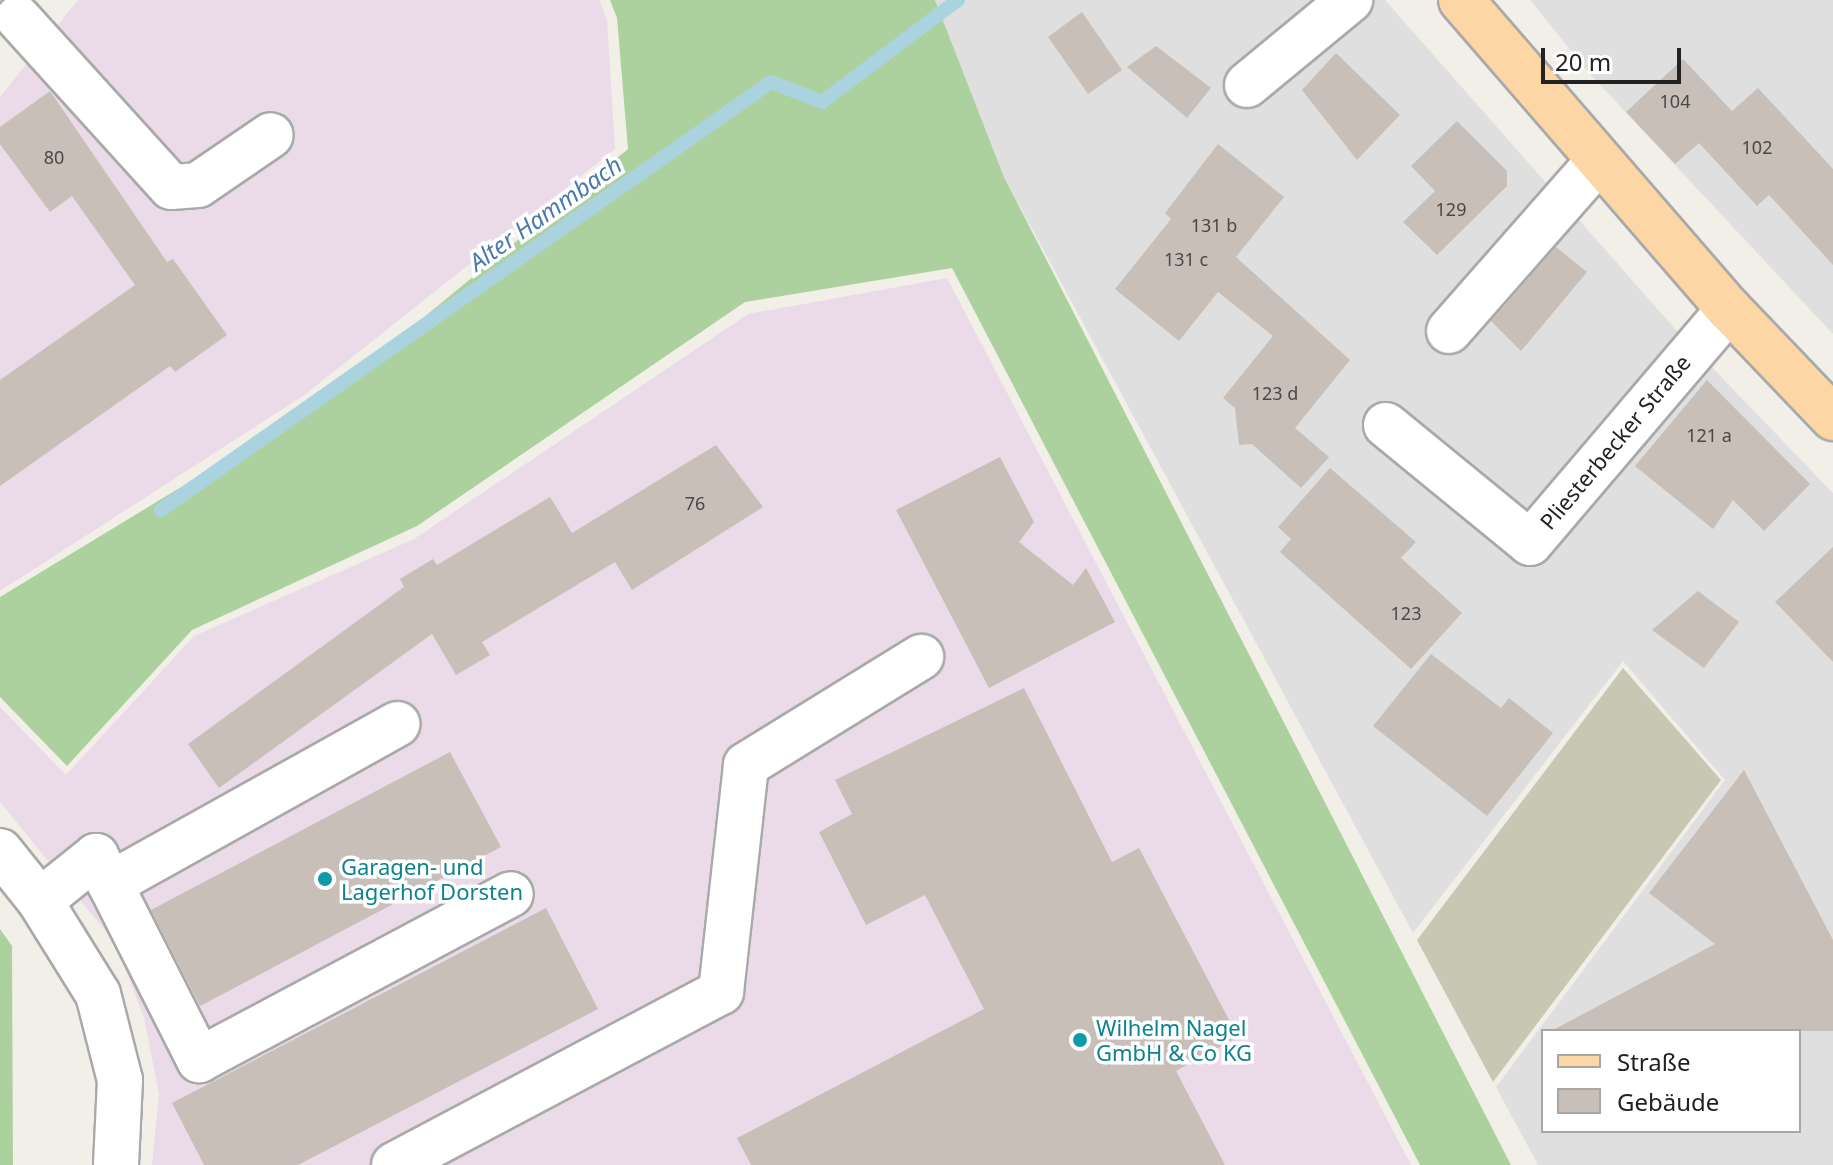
<!DOCTYPE html>
<meta charset="utf-8">
<style>
body{margin:0}
#map{position:relative;width:1833px;height:1165px;overflow:hidden;background:#f2efe9;font-family:"Noto Sans",sans-serif}
div>[style]{position:absolute}
[style*='--x']{left:calc(var(--x)*1px);top:calc(var(--y)*1px);width:calc(var(--w)*1px);rotate:calc(var(--a)*1deg)}
.residential>*{inset:0;background:#e0dfdf}
.industrial>*{inset:0;background:#ebdbe8}
.construction>*{inset:0;background:#c7c7b4}
.forest>*{inset:0;background:#add19e}
.stream>*{height:14px;margin:-7px;padding:0 7px;transform-origin:7px;border-radius:7px;background:#aad3df}
.building>*{inset:0;background:#c7bfb8}
.roads{filter:drop-shadow(2px 0 #a9a9a9) drop-shadow(-2px 0 #a9a9a9) drop-shadow(0 2px #a9a9a9) drop-shadow(0 -2px #a9a9a9)}
.minor>*{height:44px;margin:-22px;padding:0 22px;transform-origin:22px;border-radius:22px;background:#fff}
.major>*{height:44px;margin:-22px;padding:0 22px;transform-origin:22px;border-radius:22px;background:#fcd6a4}
.dots>*{width:22px;height:22px;translate:-50% -50%;box-sizing:border-box;border:4px solid #fff;border-radius:50%}
span{translate:-50% -50%;white-space:nowrap;text-align:center;line-height:1.15;-webkit-text-stroke:7px #fff;paint-order:stroke}
.number-label{font-size:18px;color:#4b4948}
.number-label span{-webkit-text-stroke-width:0}
.street-label{font-size:22px;color:#222}
.culture-label{font-size:22px;color:#0d838f}
.left{translate:0 -50%;text-align:left}
.water-label{font-size:24px;color:#4a7aab;font-style:italic}
.legend{position:absolute;left:1541px;top:1029px;width:260px;height:104px;box-sizing:border-box;background:#fff;border:2px solid #a7a7a7;margin:0;padding:10px 14px;list-style:none;font-size:24px;color:#222}
.legend li{display:flex;align-items:center;gap:16px;height:40px}
.legend b{width:40px;border:2px solid #a7a7a7}
.scale{position:absolute;left:1541px;top:48px;width:140px;height:36px;box-sizing:border-box;border:4px solid #222;border-top:0;padding-left:10px;font-size:24px;line-height:28px;white-space:nowrap;color:#222;-webkit-text-stroke:6px #fff;paint-order:stroke}
</style>
<div id="map">
<div class="residential">
<div style="clip-path:polygon(evenodd,935px 0,1385px 0,1676px 330px,1833px 493px,1833px 1165px,1538px 1165px,1496px 1087px,1725px 780px,1623px 661px,1413px 933px,1004px 177px,935px 0,1543px 1031px,1799px 1031px,1799px 1131px,1543px 1131px,1543px 1031px)"></div>
<div style="clip-path:polygon(1530px 0,1833px 0,1833px 334px,1589px 73px)"></div>
</div>
<div class="industrial">
<div style="clip-path:polygon(78px 0,599px 0,607px 19px,615px 149px,303px 396px,0 591px,0 97px)"></div>
<div style="clip-path:polygon(947px 278px,1411px 1165px,152px 1165px,159px 1094px,144px 1018px,117px 945px,0 802px,0 707px,66px 775px,194px 636px,414px 539px,748px 314px)"></div>
</div>
<div class="construction">
<div style="clip-path:polygon(1623px 668px,1721px 780px,1493px 1082px,1417px 940px)"></div>
</div>
<div class="forest">
<div style="clip-path:polygon(610px 0,935px 0,1004px 177px,1511px 1165px,1420px 1165px,952px 268px,745px 302px,417px 526px,192px 630px,67px 766px,0 697px,0 597px,321px 402px,628px 149px,617px 18px)"></div>
<div style="clip-path:polygon(0 929px,12px 946px,13px 1165px,0 1165px)"></div>
</div>
<div class="stream">
<div style="--x:161;--y:510;--w:745;--a:-35.06"></div>
<div style="--x:771;--y:82;--w:55;--a:21.4"></div>
<div style="--x:822;--y:102;--w:170;--a:-36.9"></div>
</div>
<div class="building">
<div style="clip-path:polygon(1082px 12px,1122px 70px,1088px 94px,1048px 37px)"></div>
<div style="clip-path:polygon(1156px 46px,1211px 88px,1187px 118px,1127px 67px)"></div>
<div style="clip-path:polygon(1336px 53px,1400px 115px,1357px 160px,1302px 90px)"></div>
<div style="clip-path:polygon(1683px 59px,1732px 111px,1758px 88px,1833px 169px,1833px 265px,1769px 195px,1757px 206px,1699px 143px,1675px 164px,1626px 112px)"></div>
<div style="clip-path:polygon(50px 91px,167px 262px,173px 259px,227px 335px,175px 372px,170px 366px,0 486px,0 380px,135px 285px,72px 196px,50px 212px,0 144px,0 127px)"></div>
<div style="clip-path:polygon(1457px 121px,1507px 171px,1507px 186px,1437px 255px,1403px 222px,1435px 191px,1411px 166px)"></div>
<div style="clip-path:polygon(1218px 144px,1284px 197px,1236px 257px,1350px 360px,1295px 428px,1329px 457px,1301px 488px,1252px 444px,1239px 445px,1235px 408px,1223px 398px,1273px 336px,1218px 292px,1179px 341px,1115px 289px,1171px 219px,1165px 213px)"></div>
<div style="clip-path:polygon(1556px 247px,1587px 272px,1521px 351px,1491px 321px)"></div>
<div style="clip-path:polygon(1707px 380px,1810px 484px,1764px 531px,1733px 500px,1713px 529px,1635px 466px)"></div>
<div style="clip-path:polygon(716px 445px,763px 507px,632px 590px,615px 562px,482px 642px,490px 655px,456px 675px,432px 634px,219px 788px,188px 744px,404px 587px,400px 579px,433px 559px,437px 565px,550px 497px,572px 533px)"></div>
<div style="clip-path:polygon(1000px 457px,1034px 522px,1019px 542px,1073px 585px,1086px 568px,1115px 622px,989px 688px,896px 510px)"></div>
<div style="clip-path:polygon(1330px 468px,1416px 542px,1401px 558px,1462px 613px,1411px 669px,1280px 552px,1291px 539px,1278px 527px)"></div>
<div style="clip-path:polygon(1833px 547px,1833px 662px,1775px 602px)"></div>
<div style="clip-path:polygon(1698px 591px,1739px 622px,1704px 668px,1652px 630px)"></div>
<div style="clip-path:polygon(1431px 654px,1501px 708px,1509px 698px,1553px 733px,1487px 816px,1373px 726px)"></div>
<div style="clip-path:polygon(1024px 688px,1112px 862px,1139px 848px,1238px 1037px,1176px 1071px,1225px 1165px,751px 1165px,737px 1138px,984px 1009px,925px 895px,866px 925px,819px 832px,852px 814px,835px 780px)"></div>
<div style="clip-path:polygon(450px 752px,501px 847px,200px 1006px,151px 910px)"></div>
<div style="clip-path:polygon(1744px 770px,1833px 940px,1833px 1031px,1551px 1031px,1715px 944px,1649px 893px)"></div>
<div style="clip-path:polygon(546px 908px,598px 1009px,298px 1165px,204px 1165px,172px 1103px)"></div>
</div>
<div class="roads">
<div class="minor">
<div style="--x:18;--y:18;--w:228;--a:47.8"></div>
<div style="--x:171;--y:187;--w:27;--a:-4"></div>
<div style="--x:198;--y:185;--w:88;--a:-34.4"></div>
<div style="--x:1247;--y:85;--w:134;--a:-39.5"></div>
<div style="--x:1449;--y:331;--w:227;--a:-48.7"></div>
<div style="--x:1386;--y:425;--w:186;--a:39.3"></div>
<div style="--x:1530;--y:543;--w:307;--a:-49.6"></div>
<div style="--x:0;--y:851;--w:64;--a:51.3"></div>
<div style="--x:40;--y:901;--w:110;--a:58.1"></div>
<div style="--x:98;--y:994;--w:89;--a:75.7"></div>
<div style="--x:120;--y:1080;--w:85;--a:92.7"></div>
<div style="--x:110;--y:884;--w:329;--a:-29.1"></div>
<div style="--x:40;--y:901;--w:72;--a:-38.8"></div>
<div style="--x:96;--y:856;--w:229;--a:63.2"></div>
<div style="--x:199;--y:1060;--w:353;--a:-28"></div>
<div style="--x:394;--y:1165;--w:370;--a:-27.9"></div>
<div style="--x:721;--y:992;--w:228;--a:-83.7"></div>
<div style="--x:746;--y:765;--w:206;--a:-31.7"></div>
</div>
<div class="major">
<div style="--x:1461;--y:0;--w:409;--a:49.1"></div>
<div style="--x:1729;--y:309;--w:151;--a:46.3"></div>
</div>
</div>
<div class="dots">
<div style="left:325px;top:879px;background:#0f9aa8"></div>
<div style="left:1080px;top:1040px;background:#0f9aa8"></div>
</div>
<div class="number-label">
<span style="left:1675px;top:101px">104</span>
<span style="left:1757px;top:147px">102</span>
<span style="left:54px;top:157px">80</span>
<span style="left:1451px;top:209px">129</span>
<span style="left:1214px;top:225px">131 b</span>
<span style="left:1186px;top:259px">131 c</span>
<span style="left:1275px;top:393px">123 d</span>
<span style="left:1709px;top:435px">121 a</span>
<span style="left:695px;top:503px">76</span>
<span style="left:1406px;top:613px">123</span>
</div>
<div class="street-label">
<span style="left:1615px;top:442px;rotate:-50deg">Pliesterbecker Straße</span>
</div>
<div class="culture-label">
<span class="left" style="left:341px;top:879px">Garagen- und<br>Lagerhof Dorsten</span>
<span class="left" style="left:1096px;top:1040px">Wilhelm Nagel<br>GmbH &amp; Co KG</span>
</div>
<div class="water-label">
<span style="left:545px;top:213px;rotate:-35deg">Alter Hammbach</span>
</div>
<ul class="legend">
<li><b style="height:10px;background:#fcd6a4"></b>Straße</li>
<li><b style="height:22px;background:#c7bfb8"></b>Gebäude</li>
</ul>
<div class="scale">20 m</div>
</div>
